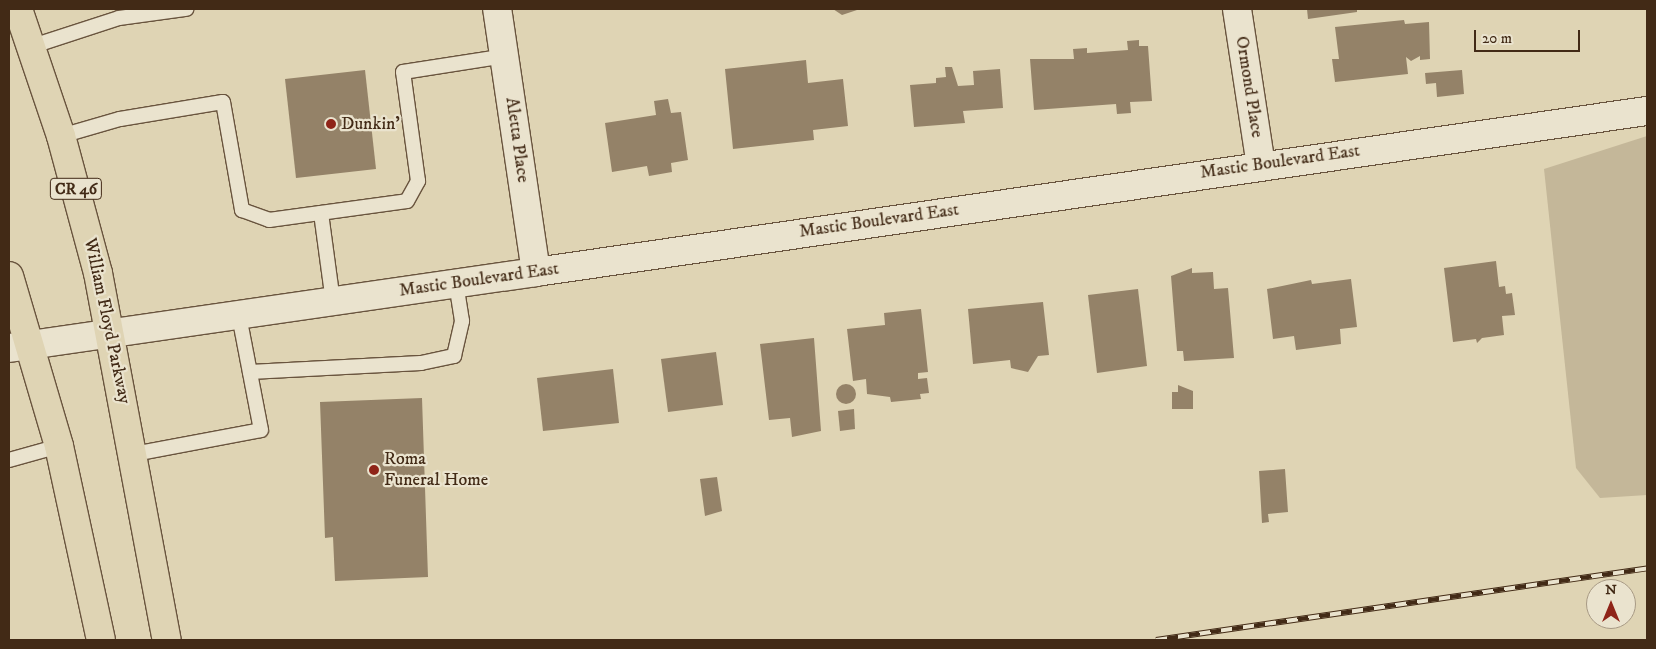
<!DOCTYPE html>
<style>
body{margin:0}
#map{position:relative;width:1656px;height:649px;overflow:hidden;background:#dfd4b4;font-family:"IM FELL DW Pica",serif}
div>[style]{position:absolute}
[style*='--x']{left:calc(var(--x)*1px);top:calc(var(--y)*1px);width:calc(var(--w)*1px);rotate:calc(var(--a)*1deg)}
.green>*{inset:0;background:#c4b799}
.building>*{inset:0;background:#948268}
.round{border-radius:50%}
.roads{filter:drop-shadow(1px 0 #69543e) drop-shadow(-1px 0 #69543e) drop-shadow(0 1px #69543e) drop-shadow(0 -1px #69543e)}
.service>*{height:14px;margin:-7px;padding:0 7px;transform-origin:7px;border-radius:7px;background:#eae3ce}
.minor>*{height:28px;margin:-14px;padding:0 14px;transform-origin:14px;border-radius:14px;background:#eae3ce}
.secondary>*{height:28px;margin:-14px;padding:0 14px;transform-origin:14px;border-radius:14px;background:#eae3ce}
.trunk>*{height:28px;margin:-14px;padding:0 14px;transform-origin:14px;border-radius:14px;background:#dfd4b4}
.rail>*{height:5.5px;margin-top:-2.75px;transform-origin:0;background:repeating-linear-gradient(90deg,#eae3ce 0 11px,#422a16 0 22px);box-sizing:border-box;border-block:1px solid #422a16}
.dots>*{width:14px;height:14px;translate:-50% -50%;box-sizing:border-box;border:2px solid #eae3ce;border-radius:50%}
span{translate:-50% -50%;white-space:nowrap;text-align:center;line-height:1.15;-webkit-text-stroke:4.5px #eae3ce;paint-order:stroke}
.shield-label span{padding:1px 4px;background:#eae3ce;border:1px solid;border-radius:4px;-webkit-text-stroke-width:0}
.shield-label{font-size:16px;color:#422a16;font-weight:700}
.street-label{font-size:18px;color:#422a16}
.poi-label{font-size:18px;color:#422a16}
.left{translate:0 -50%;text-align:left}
.frame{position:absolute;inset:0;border:10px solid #422a16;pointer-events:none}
.north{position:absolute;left:1586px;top:579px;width:50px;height:50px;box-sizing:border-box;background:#eae3ce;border:1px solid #a79984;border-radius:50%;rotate:0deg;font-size:14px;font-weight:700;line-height:20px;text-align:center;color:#422a16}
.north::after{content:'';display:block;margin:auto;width:18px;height:22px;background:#8f2418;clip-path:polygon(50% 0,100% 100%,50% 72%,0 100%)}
.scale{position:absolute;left:1474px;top:30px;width:106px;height:22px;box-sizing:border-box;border:2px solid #422a16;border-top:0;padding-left:6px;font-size:15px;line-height:18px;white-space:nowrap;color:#422a16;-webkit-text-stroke:4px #eae3ce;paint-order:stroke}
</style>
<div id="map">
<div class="green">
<div style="clip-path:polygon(1647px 136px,1647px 495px,1600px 498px,1576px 468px,1544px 169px)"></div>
</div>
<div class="building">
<div style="clip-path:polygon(833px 9px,857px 9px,857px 10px,842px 15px)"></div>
<div style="clip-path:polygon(1307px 9px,1357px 9px,1357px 12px,1308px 19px)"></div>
<div style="clip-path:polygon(1404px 20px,1405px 24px,1429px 22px,1430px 59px,1420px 60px,1420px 56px,1411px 61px,1406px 57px,1408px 74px,1335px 82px,1332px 59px,1339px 59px,1335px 27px)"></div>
<div style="clip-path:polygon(1139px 40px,1139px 46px,1148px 46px,1152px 101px,1130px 102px,1131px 113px,1117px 114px,1116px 104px,1034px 110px,1030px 59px,1074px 59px,1073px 49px,1087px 48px,1087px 53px,1128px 50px,1127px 41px)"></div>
<div style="clip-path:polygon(806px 60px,808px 83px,843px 79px,848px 126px,813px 130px,814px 140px,733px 149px,725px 69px)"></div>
<div style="clip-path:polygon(945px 67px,952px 67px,958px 86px,974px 85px,973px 71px,1000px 69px,1003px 108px,963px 111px,965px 123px,914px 127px,910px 85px,936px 83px,936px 78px,946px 77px)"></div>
<div style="clip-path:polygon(365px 70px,376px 169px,296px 178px,285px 79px)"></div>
<div style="clip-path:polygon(1462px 70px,1464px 94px,1437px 97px,1436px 83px,1426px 84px,1425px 73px)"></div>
<div style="clip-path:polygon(668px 99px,671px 113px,681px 112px,688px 160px,671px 163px,672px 172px,649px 176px,647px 166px,612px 172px,605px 123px,656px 115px,654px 101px)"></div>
<div style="clip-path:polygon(1496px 261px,1499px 287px,1505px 286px,1506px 294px,1512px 293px,1515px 315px,1502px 316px,1504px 335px,1482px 338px,1477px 343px,1476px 339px,1453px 342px,1444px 268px)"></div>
<div style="clip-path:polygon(1192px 268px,1192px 273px,1213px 272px,1214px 289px,1228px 288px,1234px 358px,1184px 361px,1183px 351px,1177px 351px,1171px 276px)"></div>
<div style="clip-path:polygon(1351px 279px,1357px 327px,1340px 329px,1341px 344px,1296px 350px,1294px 336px,1273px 339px,1267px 289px,1311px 280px,1312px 284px)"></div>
<div style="clip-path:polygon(1138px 289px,1147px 366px,1097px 373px,1088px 295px)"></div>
<div style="clip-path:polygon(1043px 302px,1049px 355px,1038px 356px,1028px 372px,1011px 368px,1010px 360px,973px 364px,968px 309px)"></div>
<div style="clip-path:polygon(921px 309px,928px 372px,918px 373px,918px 379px,927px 378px,929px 393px,920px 394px,921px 399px,891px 402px,890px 397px,867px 394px,866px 379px,853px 381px,847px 329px,885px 325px,884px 313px)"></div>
<div style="clip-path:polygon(814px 338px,821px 431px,792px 437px,790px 418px,769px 420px,760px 344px)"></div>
<div style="clip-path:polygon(716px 352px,723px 405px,668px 412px,661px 359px)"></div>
<div style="clip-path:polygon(613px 369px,619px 423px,543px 431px,537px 378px)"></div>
<div class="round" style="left:836px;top:384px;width:20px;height:20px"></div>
<div style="clip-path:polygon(1178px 385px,1193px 391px,1193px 409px,1172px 409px,1172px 392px,1178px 392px)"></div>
<div style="clip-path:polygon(422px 398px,428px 577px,335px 581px,333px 537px,325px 538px,320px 402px)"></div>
<div style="clip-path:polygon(854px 409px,855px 429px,840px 431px,838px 411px)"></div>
<div style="clip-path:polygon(1285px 469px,1288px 512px,1268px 514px,1269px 522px,1262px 523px,1259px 471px)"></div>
<div style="clip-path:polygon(717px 477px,722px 511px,705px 516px,700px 479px)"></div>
</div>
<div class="roads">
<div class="service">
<div style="--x:33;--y:46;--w:90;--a:-18"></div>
<div style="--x:119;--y:18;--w:68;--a:-7.7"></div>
<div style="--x:61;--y:136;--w:61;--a:-16.1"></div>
<div style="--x:120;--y:119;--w:104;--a:-9.4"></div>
<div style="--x:223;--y:102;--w:110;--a:80"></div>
<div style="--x:242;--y:210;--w:29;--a:20"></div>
<div style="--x:269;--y:220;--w:139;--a:-7.8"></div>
<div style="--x:407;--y:201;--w:23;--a:-61"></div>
<div style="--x:418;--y:181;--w:110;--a:-97.8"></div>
<div style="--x:403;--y:72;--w:103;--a:-8.9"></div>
<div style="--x:321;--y:213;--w:90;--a:82.3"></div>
<div style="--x:250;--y:372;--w:171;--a:-3"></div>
<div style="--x:421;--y:363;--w:34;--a:-12"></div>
<div style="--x:454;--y:356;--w:36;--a:-77"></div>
<div style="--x:462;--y:321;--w:38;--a:-99"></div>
<div style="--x:134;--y:454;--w:129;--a:-10.7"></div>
<div style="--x:261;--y:430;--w:116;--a:-100.9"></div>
<div style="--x:9;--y:460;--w:52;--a:-15.6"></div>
</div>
<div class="minor">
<div style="--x:1237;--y:9;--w:158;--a:81.3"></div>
<div style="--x:536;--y:272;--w:1123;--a:-8.25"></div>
<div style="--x:9;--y:348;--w:21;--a:-8"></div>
</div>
<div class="secondary">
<div style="--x:30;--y:345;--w:511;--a:-8.21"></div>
<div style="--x:536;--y:272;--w:266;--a:-98.4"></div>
</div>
<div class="trunk">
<div style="--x:18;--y:9;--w:134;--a:71.3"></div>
<div style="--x:61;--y:136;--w:142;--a:74.9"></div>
<div style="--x:98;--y:273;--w:373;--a:79.4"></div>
<div style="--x:9;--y:276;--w:177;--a:73.6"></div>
<div style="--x:59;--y:446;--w:198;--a:77.8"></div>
</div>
</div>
<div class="rail">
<div style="--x:1156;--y:640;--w:496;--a:-8.3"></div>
</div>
<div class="dots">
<div style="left:331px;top:124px;background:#8f2418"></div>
<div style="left:374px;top:470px;background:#8f2418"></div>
</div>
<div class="shield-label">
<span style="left:76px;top:189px">CR 46</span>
</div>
<div class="street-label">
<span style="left:1249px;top:87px;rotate:81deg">Ormond Place</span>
<span style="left:517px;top:140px;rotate:82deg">Aletta Place</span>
<span style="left:1280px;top:162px;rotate:-8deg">Mastic Boulevard East</span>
<span style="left:879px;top:221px;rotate:-8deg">Mastic Boulevard East</span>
<span style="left:479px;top:280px;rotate:-8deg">Mastic Boulevard East</span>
<span style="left:107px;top:321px;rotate:78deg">William Floyd Parkway</span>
</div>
<div class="poi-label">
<span class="left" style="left:341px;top:124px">Dunkin'</span>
<span class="left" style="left:384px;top:470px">Roma<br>Funeral Home</span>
</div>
<div class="frame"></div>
<div class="north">N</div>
<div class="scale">20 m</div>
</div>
